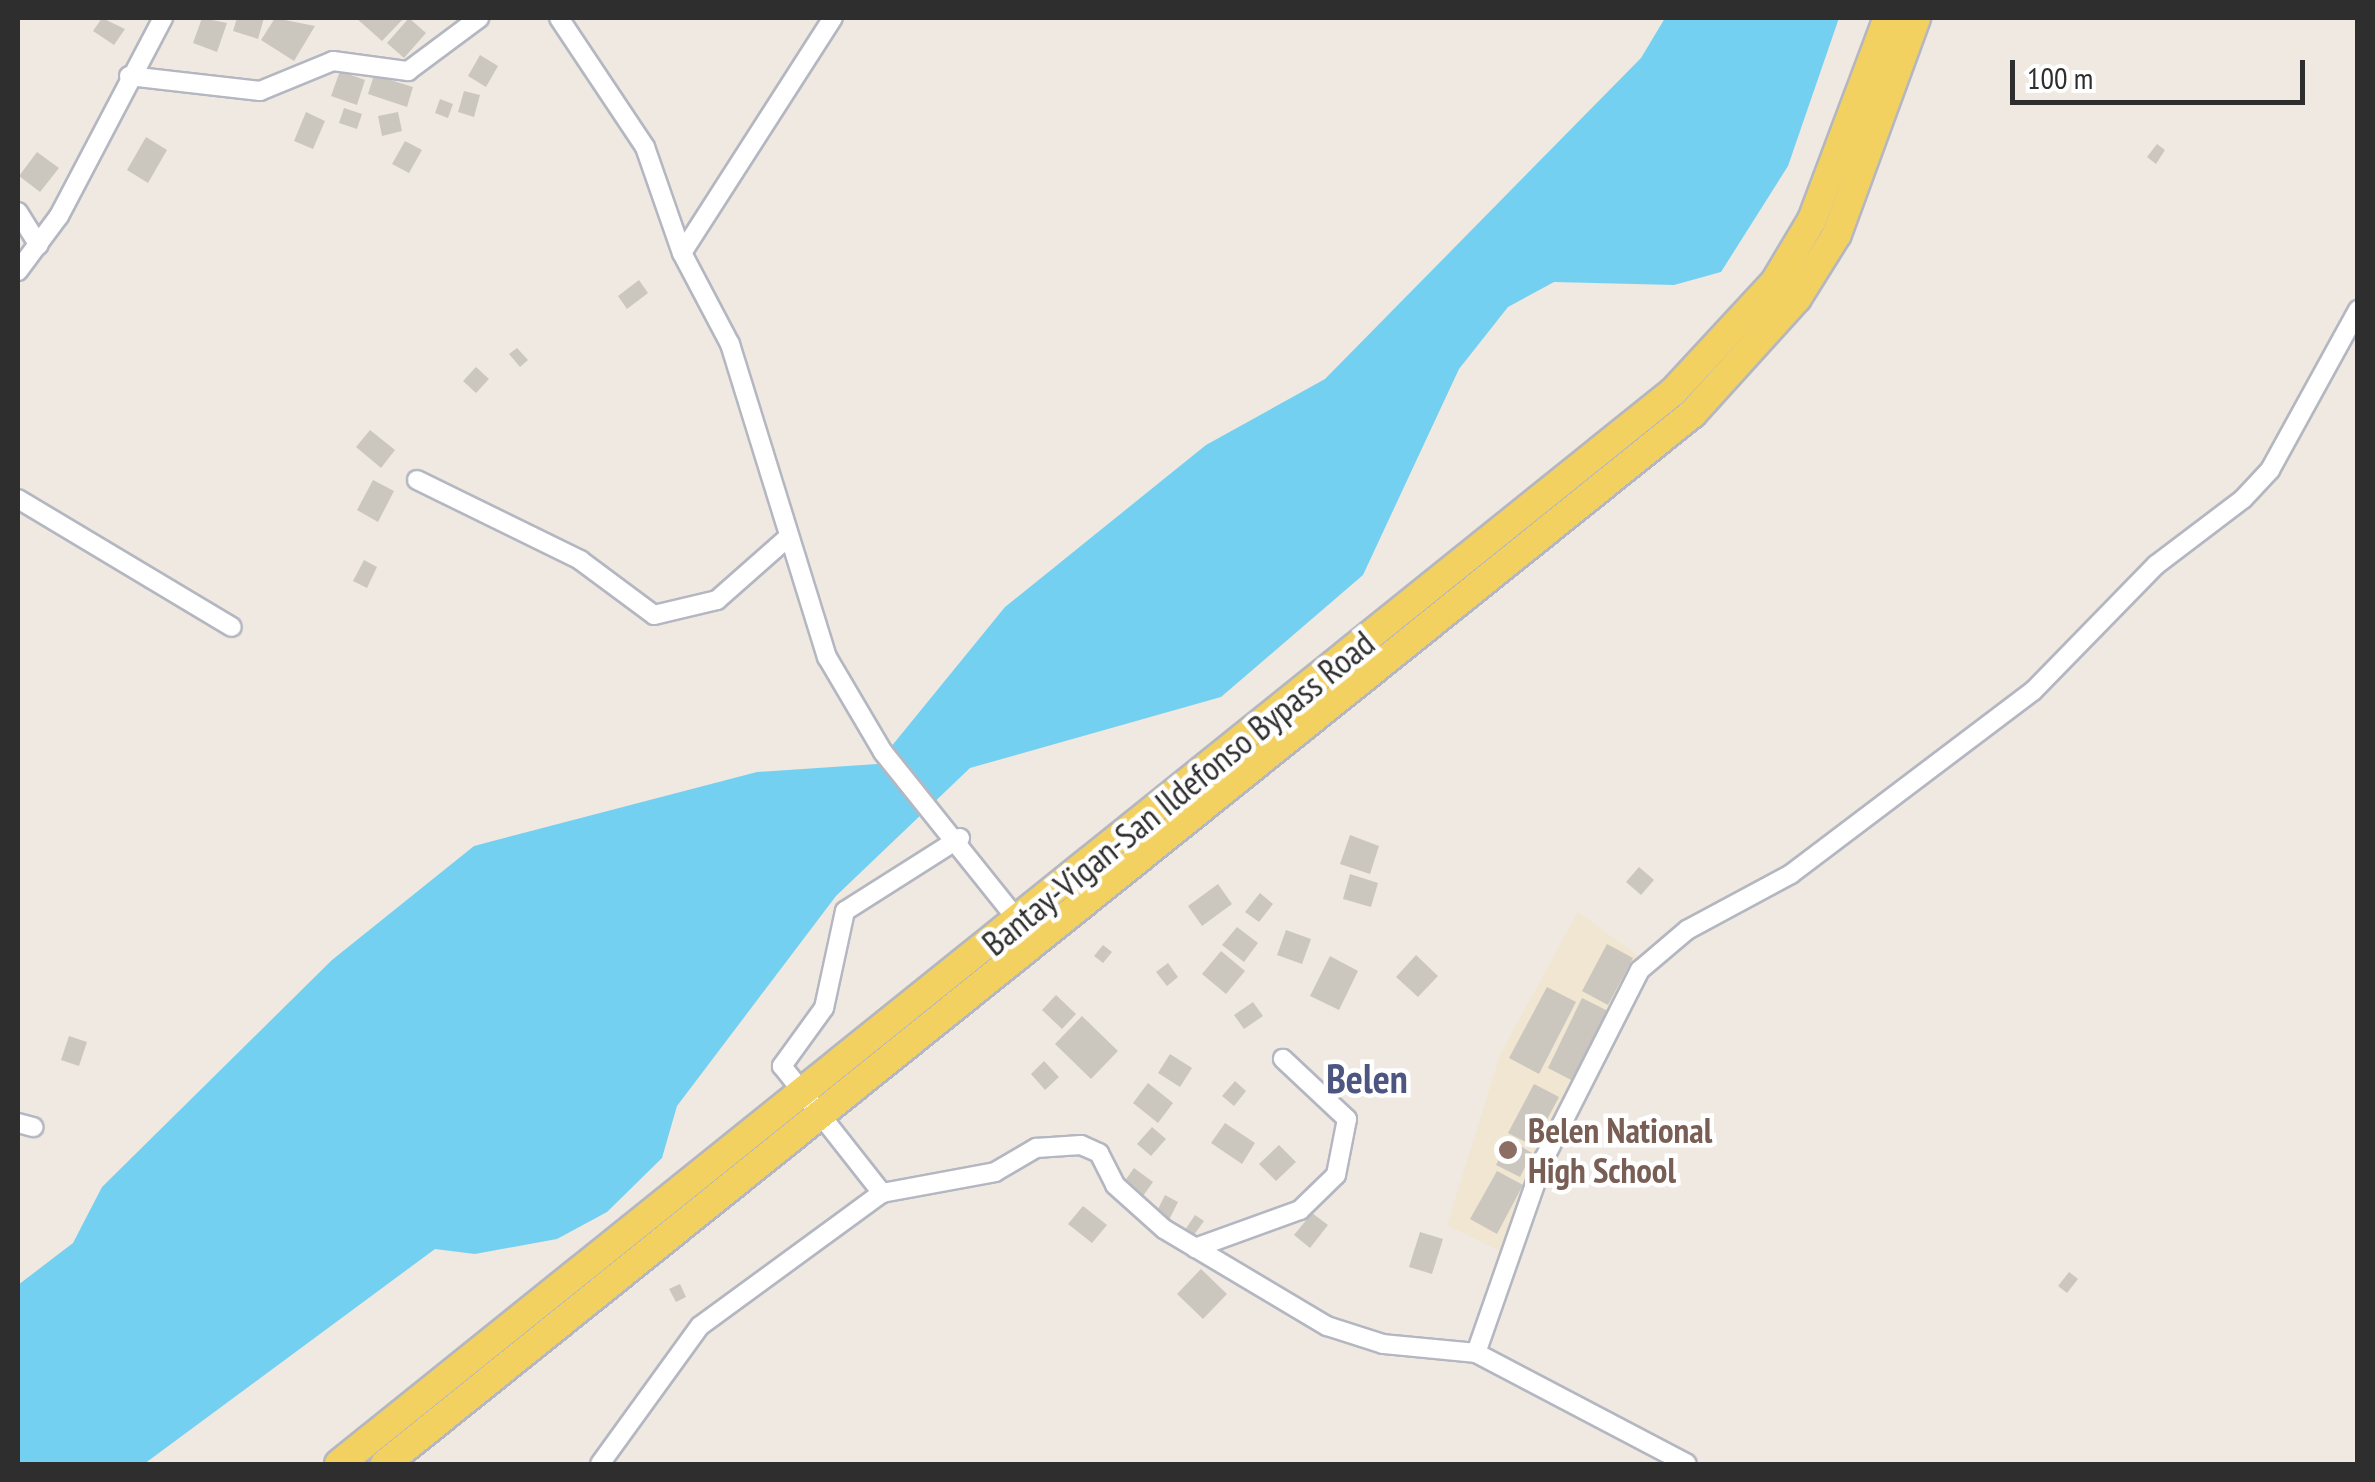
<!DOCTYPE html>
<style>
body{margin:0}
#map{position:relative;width:2375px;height:1482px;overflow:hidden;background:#efe9e1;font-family:"PT Sans Narrow",sans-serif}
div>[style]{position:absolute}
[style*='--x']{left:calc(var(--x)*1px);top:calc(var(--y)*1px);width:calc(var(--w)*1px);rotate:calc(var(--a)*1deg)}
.education>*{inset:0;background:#f0e6d1}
.water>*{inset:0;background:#74d0f1}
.building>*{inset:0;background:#cbc7bf}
.roads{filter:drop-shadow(2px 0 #b4b7c1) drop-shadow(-2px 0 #b4b7c1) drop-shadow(0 2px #b4b7c1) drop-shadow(0 -2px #b4b7c1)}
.street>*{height:18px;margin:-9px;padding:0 9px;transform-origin:9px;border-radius:9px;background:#fff}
.primary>*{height:28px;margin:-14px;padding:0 14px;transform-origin:14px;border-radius:14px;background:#f3d161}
.dots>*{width:28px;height:28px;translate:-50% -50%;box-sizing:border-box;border:5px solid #fff;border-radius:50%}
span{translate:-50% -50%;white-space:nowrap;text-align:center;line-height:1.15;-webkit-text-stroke:9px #fff;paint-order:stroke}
.street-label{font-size:35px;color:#2e2e2e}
.education-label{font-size:35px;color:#785e54;font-weight:700}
.left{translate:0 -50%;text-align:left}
.quarter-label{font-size:40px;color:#4c5680;font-weight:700}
.frame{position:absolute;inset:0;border:20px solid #2e2e2e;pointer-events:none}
.scale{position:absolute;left:2010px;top:60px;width:295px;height:45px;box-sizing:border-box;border:5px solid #2e2e2e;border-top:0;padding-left:12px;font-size:30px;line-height:35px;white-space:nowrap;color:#2e2e2e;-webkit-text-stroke:8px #fff;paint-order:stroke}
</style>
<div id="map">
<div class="education">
<div style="clip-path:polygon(1578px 912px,1641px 958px,1500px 1251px,1447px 1225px,1500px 1055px)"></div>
</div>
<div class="water">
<div style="clip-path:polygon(1665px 18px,1839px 18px,1788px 166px,1721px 272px,1674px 285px,1554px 282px,1508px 307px,1459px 369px,1363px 575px,1221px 697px,970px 768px,836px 896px,677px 1106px,662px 1158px,607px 1212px,557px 1239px,475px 1254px,435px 1249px,144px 1464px,18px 1464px,18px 1285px,73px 1243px,102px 1187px,332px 960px,474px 846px,757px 772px,877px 764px,1005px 607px,1206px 445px,1325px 379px,1641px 58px)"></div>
</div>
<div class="building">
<div style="clip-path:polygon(102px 18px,125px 29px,114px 45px,93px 31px)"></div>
<div style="clip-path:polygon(202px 18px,227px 23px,217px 52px,193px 43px)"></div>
<div style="clip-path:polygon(237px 18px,264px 18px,258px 39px,233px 31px)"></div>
<div style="clip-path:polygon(275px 18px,315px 26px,294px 61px,261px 40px)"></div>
<div style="clip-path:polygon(356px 18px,404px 18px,382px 41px)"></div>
<div style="clip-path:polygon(409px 18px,426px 33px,404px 58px,387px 43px)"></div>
<div style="clip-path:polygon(480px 55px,498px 66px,486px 87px,468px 76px)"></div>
<div style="clip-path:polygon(340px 71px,365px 80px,357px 105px,331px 96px)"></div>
<div style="clip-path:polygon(374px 75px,413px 87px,407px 107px,368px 94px)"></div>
<div style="clip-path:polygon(464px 91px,480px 95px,474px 117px,458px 112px)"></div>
<div style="clip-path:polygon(440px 99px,453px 104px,448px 118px,435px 113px)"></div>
<div style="clip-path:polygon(344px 108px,362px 114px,357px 129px,339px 123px)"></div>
<div style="clip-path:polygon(306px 112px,325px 121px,313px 149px,294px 141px)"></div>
<div style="clip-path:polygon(398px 112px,402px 131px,382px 136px,378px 116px)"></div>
<div style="clip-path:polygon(146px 137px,167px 150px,148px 183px,127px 170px)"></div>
<div style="clip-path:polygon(405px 141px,422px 150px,409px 173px,392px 164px)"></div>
<div style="clip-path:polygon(2157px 144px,2165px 150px,2156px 164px,2147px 157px)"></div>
<div style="clip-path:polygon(37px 152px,59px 168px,40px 192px,19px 176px)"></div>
<div style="clip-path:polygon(639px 280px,648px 293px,627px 309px,618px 296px)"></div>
<div style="clip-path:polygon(517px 348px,528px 360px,520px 367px,509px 354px)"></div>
<div style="clip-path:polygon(476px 367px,489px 379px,476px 393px,463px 381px)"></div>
<div style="clip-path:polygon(370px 430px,395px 450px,381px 468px,356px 447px)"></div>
<div style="clip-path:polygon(373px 480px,394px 491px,378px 522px,357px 510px)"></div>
<div style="clip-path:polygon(364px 560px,377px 567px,367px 588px,353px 581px)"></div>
<div style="clip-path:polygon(1350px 835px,1379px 846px,1370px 874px,1340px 864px)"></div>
<div style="clip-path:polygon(1639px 867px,1654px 880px,1641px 895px,1626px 882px)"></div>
<div style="clip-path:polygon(1350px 874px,1378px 883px,1371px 907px,1343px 899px)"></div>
<div style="clip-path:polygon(1218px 884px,1232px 904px,1202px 926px,1188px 906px)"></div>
<div style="clip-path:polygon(1260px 893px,1273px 904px,1259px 922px,1245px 912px)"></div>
<div style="clip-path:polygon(1237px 927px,1258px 943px,1244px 962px,1222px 945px)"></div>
<div style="clip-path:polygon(1286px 930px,1311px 939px,1302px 964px,1277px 955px)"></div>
<div style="clip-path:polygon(1607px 944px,1633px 958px,1608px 1005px,1582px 991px)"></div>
<div style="clip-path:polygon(1103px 945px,1112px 952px,1103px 963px,1094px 956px)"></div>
<div style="clip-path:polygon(1221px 951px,1245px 971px,1226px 994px,1202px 974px)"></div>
<div style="clip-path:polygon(1416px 955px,1438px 976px,1418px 997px,1396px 977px)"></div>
<div style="clip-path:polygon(1330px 956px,1358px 971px,1339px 1010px,1310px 996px)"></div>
<div style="clip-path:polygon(1168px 963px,1178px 977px,1167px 986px,1156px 972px)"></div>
<div style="clip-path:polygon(1547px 987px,1576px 1002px,1539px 1074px,1509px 1058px)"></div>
<div style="clip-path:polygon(1056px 995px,1076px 1014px,1062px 1029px,1042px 1010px)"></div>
<div style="clip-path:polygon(1582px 998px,1608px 1011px,1573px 1081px,1548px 1068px)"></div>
<div style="clip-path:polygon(1253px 1002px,1263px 1016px,1244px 1029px,1234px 1015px)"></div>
<div style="clip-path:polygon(1082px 1016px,1118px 1051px,1091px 1079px,1055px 1044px)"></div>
<div style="clip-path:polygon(69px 1036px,87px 1042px,79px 1066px,61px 1060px)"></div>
<div style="clip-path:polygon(1170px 1054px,1192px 1068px,1180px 1087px,1158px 1073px)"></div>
<div style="clip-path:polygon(1044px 1061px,1059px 1077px,1045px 1090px,1031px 1074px)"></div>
<div style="clip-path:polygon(1235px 1081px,1246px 1091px,1234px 1106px,1222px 1096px)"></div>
<div style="clip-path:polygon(1148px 1083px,1173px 1103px,1158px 1123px,1133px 1103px)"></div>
<div style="clip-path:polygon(1534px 1084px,1559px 1097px,1533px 1146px,1508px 1133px)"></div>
<div style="clip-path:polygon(1225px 1123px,1255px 1143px,1242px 1164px,1211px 1143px)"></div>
<div style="clip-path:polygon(1152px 1127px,1166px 1139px,1151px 1156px,1137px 1144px)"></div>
<div style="clip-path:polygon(1509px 1139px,1532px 1153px,1520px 1177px,1496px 1165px)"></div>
<div style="clip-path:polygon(1279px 1145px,1296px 1162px,1276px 1181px,1259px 1164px)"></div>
<div style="clip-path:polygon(1134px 1168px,1153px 1182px,1143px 1196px,1124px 1182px)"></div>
<div style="clip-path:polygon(1497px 1171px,1523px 1185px,1497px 1234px,1470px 1219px)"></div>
<div style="clip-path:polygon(1165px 1195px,1178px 1202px,1167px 1224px,1154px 1217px)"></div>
<div style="clip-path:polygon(1083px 1206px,1107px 1225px,1092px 1243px,1068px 1224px)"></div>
<div style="clip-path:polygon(1312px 1213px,1328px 1225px,1310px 1248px,1294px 1235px)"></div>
<div style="clip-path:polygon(1195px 1215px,1204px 1221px,1191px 1239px,1183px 1233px)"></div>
<div style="clip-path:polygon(1420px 1232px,1443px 1239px,1432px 1274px,1409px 1267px)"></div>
<div style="clip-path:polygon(1201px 1269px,1227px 1294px,1203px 1319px,1177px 1294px)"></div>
<div style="clip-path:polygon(2069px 1272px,2078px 1279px,2067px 1293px,2058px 1286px)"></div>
<div style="clip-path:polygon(680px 1284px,686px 1297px,676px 1302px,669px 1289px)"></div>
</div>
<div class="roads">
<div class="street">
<div style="--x:559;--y:18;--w:155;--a:56.3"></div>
<div style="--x:645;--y:147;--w:112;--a:70.8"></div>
<div style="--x:682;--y:253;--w:103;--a:62.2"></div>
<div style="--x:730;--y:344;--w:328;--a:72.8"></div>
<div style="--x:827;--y:657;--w:110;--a:59.5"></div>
<div style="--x:883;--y:752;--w:224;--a:51.3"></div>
<div style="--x:129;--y:76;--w:132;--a:6.5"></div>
<div style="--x:260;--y:91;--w:79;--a:-22.3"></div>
<div style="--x:333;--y:61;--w:76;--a:7.6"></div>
<div style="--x:408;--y:71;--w:89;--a:-36.7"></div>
<div style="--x:18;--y:212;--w:39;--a:58"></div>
<div style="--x:682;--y:253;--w:279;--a:-57.3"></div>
<div style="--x:18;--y:271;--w:69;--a:-53.3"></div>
<div style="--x:59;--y:216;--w:224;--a:-62.3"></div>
<div style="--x:417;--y:480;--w:182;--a:26.1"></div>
<div style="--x:580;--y:560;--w:92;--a:36.6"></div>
<div style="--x:654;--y:615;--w:65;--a:-13.4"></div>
<div style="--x:717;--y:600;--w:91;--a:-41.4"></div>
<div style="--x:18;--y:499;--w:249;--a:30.9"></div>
<div style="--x:960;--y:838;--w:136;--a:147.6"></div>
<div style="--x:845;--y:911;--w:99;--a:102.2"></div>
<div style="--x:824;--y:1008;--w:72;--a:125.9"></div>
<div style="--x:782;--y:1066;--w:162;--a:51.8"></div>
<div style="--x:882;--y:1193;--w:115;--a:-10.5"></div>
<div style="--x:995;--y:1172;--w:48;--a:-30.3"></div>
<div style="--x:1036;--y:1148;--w:45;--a:-3.8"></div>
<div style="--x:1081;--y:1145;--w:20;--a:24"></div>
<div style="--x:1099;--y:1153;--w:36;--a:63"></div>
<div style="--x:1115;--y:1185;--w:66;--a:41.9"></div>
<div style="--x:1164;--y:1229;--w:190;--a:30.8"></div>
<div style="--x:1327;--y:1326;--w:59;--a:17.8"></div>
<div style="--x:1383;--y:1344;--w:93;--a:5.5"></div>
<div style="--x:1476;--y:1353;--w:238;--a:27.7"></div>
<div style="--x:18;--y:1123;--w:16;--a:15"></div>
<div style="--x:1195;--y:1248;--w:112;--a:-19.9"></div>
<div style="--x:1300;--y:1210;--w:50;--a:-44.2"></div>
<div style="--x:1336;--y:1175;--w:57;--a:-78.9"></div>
<div style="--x:1347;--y:1119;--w:88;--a:-136.8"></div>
<div style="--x:1476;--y:1353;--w:206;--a:-70.7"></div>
<div style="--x:1544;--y:1159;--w:212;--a:-63.1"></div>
<div style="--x:1640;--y:970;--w:62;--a:-40.4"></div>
<div style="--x:1687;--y:930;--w:118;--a:-28.3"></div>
<div style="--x:1791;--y:874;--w:303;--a:-37.1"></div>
<div style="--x:2033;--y:691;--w:176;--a:-45.7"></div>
<div style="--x:2156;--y:565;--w:109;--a:-37.2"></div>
<div style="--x:2243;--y:499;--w:40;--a:-47"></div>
<div style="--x:2270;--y:470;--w:183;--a:-61.2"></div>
<div style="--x:600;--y:1464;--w:170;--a:-54.1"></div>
<div style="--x:700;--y:1326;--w:225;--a:-36.2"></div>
</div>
<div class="primary">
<div style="--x:339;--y:1464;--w:1711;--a:-38.79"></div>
<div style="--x:1673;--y:392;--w:150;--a:-47.2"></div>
<div style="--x:1775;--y:282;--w:72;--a:-59.2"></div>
<div style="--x:1812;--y:220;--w:216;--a:-69.4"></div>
<div style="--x:385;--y:1464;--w:1677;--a:-38.78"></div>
<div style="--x:1692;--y:414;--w:156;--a:-47.8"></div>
<div style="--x:1797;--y:298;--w:75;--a:-58"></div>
<div style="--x:1837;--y:234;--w:230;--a:-69.9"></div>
</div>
</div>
<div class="dots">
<div style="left:1508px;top:1150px;background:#8d6e63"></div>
</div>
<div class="street-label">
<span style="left:1178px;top:793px;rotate:-39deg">Bantay-Vigan-San Ildefonso Bypass Road</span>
</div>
<div class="education-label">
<span class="left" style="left:1528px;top:1150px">Belen National<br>High School</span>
</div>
<div class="quarter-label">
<span style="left:1367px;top:1078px">Belen</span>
</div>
<div class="frame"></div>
<div class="scale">100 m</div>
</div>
